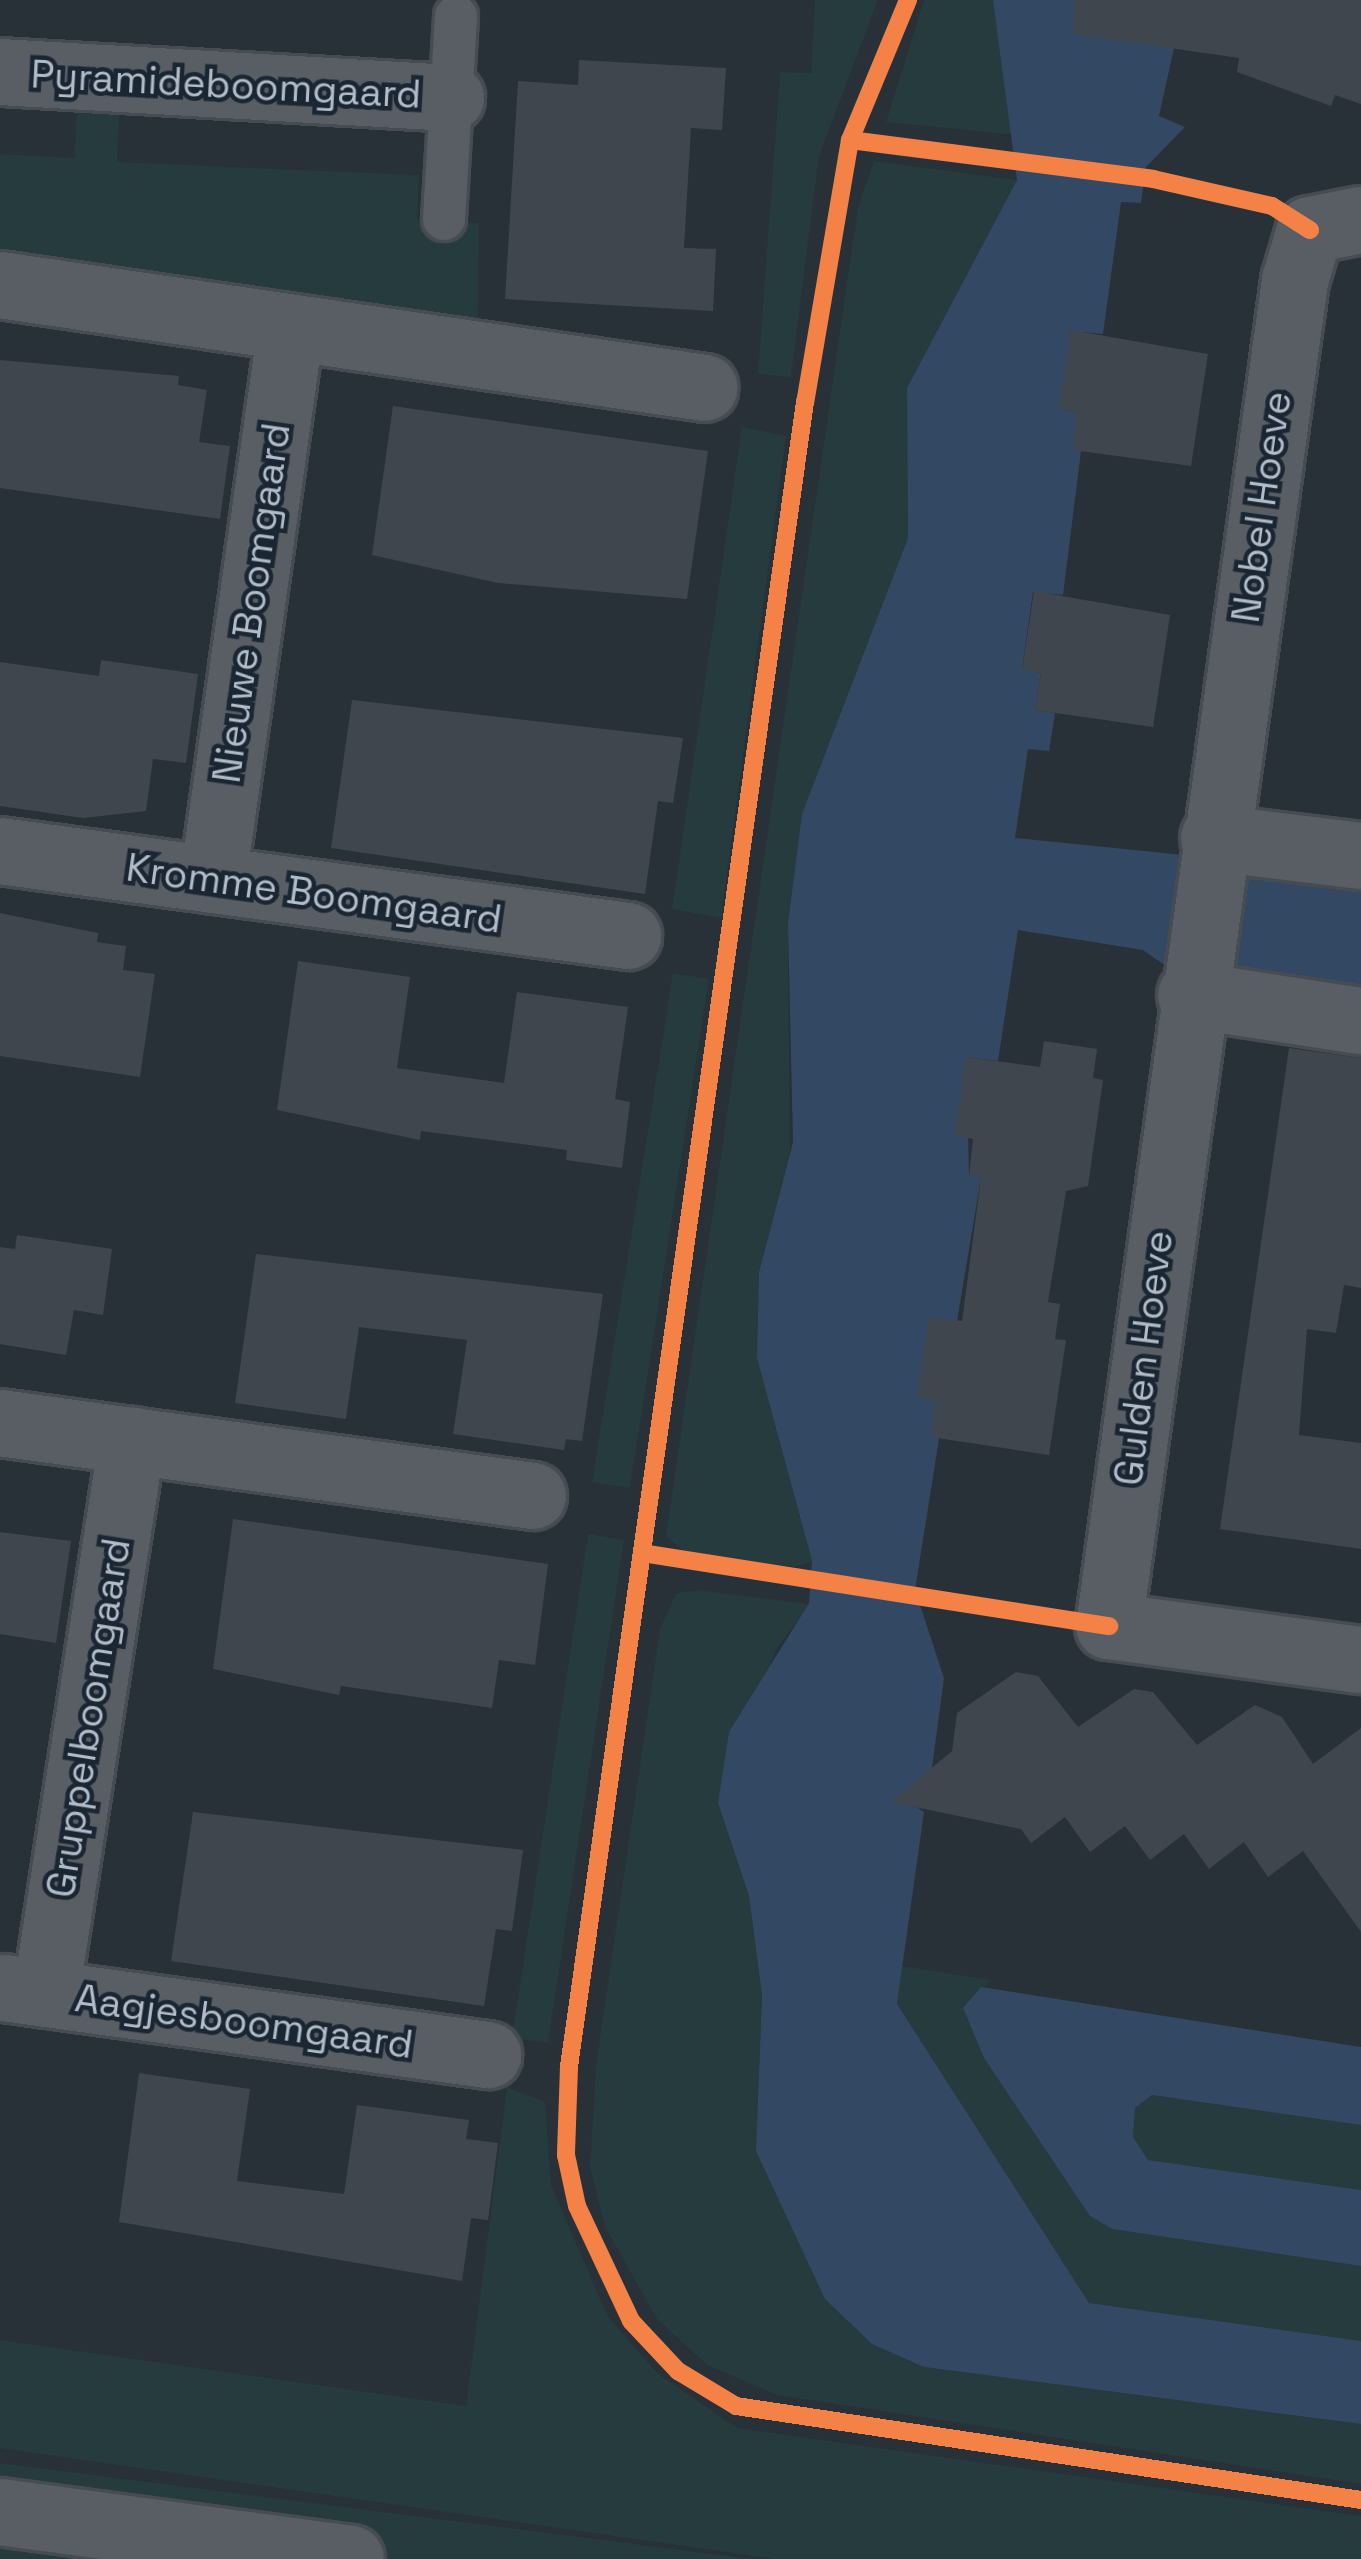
<!DOCTYPE html>
<style>
body{margin:0}
#map{position:relative;width:1361px;height:2559px;overflow:hidden;background:#283038;font-family:"Space Grotesk",sans-serif}
div>[style]{position:absolute}
[style*='--x']{left:calc(var(--x)*1px);top:calc(var(--y)*1px);width:calc(var(--w)*1px);rotate:calc(var(--a)*1deg)}
.green>*{inset:0;background:#253b3e}
.water>*{inset:0;background:#334963}
.building>*{inset:0;background:#40464e}
.roads{filter:drop-shadow(3px 0 #474c52) drop-shadow(-3px 0 #474c52) drop-shadow(0 3px #474c52) drop-shadow(0 -3px #474c52)}
.service>*{height:42px;margin:-21px;padding:0 21px;transform-origin:21px;border-radius:21px;background:#595e65}
.minor>*{height:66px;margin:-33px;padding:0 33px;transform-origin:33px;border-radius:33px;background:#595e65}
.tertiary>*{height:66px;margin:-33px;padding:0 33px;transform-origin:33px;border-radius:33px;background:#595e65}
.cycleway>*{height:18px;margin:-9px;padding:0 9px;transform-origin:9px;border-radius:9px;background:#f48246}
span{translate:-50% -50%;white-space:nowrap;text-align:center;line-height:1.15;-webkit-text-stroke:9px #1b2633;paint-order:stroke}
.street-label{font-size:39px;color:#b2bcc9}
</style>
<div id="map">
<div class="green">
<div style="clip-path:polygon(815px 0,878px 0,819px 156px,791px 377px,758px 374px,780px 72px,811px 73px)"></div>
<div style="clip-path:polygon(924px 0,993px 0,1015px 135px,886px 122px)"></div>
<div style="clip-path:polygon(79px 77px,121px 79px,117px 162px,419px 175px,417px 219px,479px 223px,478px 320px,0 254px,0 154px,74px 158px)"></div>
<div style="clip-path:polygon(874px 161px,1017px 180px,907px 388px,908px 538px,802px 814px,788px 923px,790px 1149px,759px 1272px,757px 1358px,812px 1562px,794px 1567px,689px 1555px,666px 1536px,858px 207px)"></div>
<div style="clip-path:polygon(742px 427px,786px 436px,721px 918px,672px 909px)"></div>
<div style="clip-path:polygon(673px 973px,709px 979px,630px 1488px,592px 1482px)"></div>
<div style="clip-path:polygon(588px 1534px,624px 1540px,548px 2043px,512px 2038px)"></div>
<div style="clip-path:polygon(698px 1590px,809px 1604px,776px 1650px,718px 1803px,749px 1896px,762px 1995px,756px 2151px,789px 2219px,924px 2367px,1361px 2424px,1361px 2484px,777px 2395px,707px 2365px,657px 2319px,605px 2227px,590px 2167px,596px 2065px,660px 1629px,676px 1593px)"></div>
<div style="clip-path:polygon(902px 1966px,991px 1980px,963px 2008px,984px 2058px,1090px 2216px,1112px 2229px,1361px 2266px,1361px 2341px,1089px 2303px,897px 2004px)"></div>
<div style="clip-path:polygon(507px 2087px,545px 2102px,551px 2185px,607px 2315px,657px 2373px,737px 2428px,1361px 2516px,1361px 2559px,775px 2559px,0 2448px,0 2340px,466px 2406px)"></div>
<div style="clip-path:polygon(1152px 2095px,1361px 2125px,1361px 2190px,1148px 2160px,1133px 2138px,1135px 2108px)"></div>
<div style="clip-path:polygon(0 2463px,752px 2559px,0 2559px)"></div>
</div>
<div class="water">
<div style="clip-path:polygon(993px 0,1154px 0,1141px 41px,1174px 48px,1159px 116px,1185px 127px,1146px 167px,1141px 203px,1121px 202px,1103px 334px,1071px 331px,1061px 409px,1077px 412px,1081px 451px,1063px 595px,1033px 592px,1022px 669px,1041px 673px,1035px 710px,1055px 713px,1049px 751px,1028px 749px,1015px 838px,1361px 873px,1361px 997px,1173px 971px,1143px 950px,1018px 930px,998px 1061px,966px 1057px,969px 1175px,981px 1178px,957px 1321px,929px 1318px,939px 1439px,915px 1590px,944px 1678px,932px 1768px,912px 1804px,924px 1812px,897px 2004px,1089px 2303px,1361px 2341px,1361px 2424px,924px 2367px,872px 2344px,825px 2299px,756px 2151px,762px 1995px,749px 1896px,718px 1803px,729px 1732px,809px 1603px,812px 1561px,757px 1358px,759px 1272px,793px 1142px,788px 923px,802px 814px,908px 538px,907px 388px,1017px 180px)"></div>
<div style="clip-path:polygon(981px 1987px,1361px 2047px,1361px 2125px,1152px 2095px,1135px 2108px,1133px 2137px,1148px 2160px,1361px 2190px,1361px 2266px,1112px 2229px,1090px 2216px,984px 2058px,963px 2008px)"></div>
</div>
<div class="building">
<div style="clip-path:polygon(1075px 0,1361px 0,1361px 104px,1335px 95px,1331px 106px,1237px 72px,1239px 58px,1073px 34px)"></div>
<div style="clip-path:polygon(579px 60px,726px 68px,722px 130px,691px 128px,684px 248px,716px 249px,713px 311px,505px 299px,518px 81px,578px 85px)"></div>
<div style="clip-path:polygon(1071px 330px,1208px 354px,1191px 466px,1073px 450px,1077px 412px,1060px 409px)"></div>
<div style="clip-path:polygon(0 360px,179px 376px,178px 385px,207px 390px,199px 442px,230px 446px,220px 519px,0 488px)"></div>
<div style="clip-path:polygon(393px 406px,708px 451px,687px 599px,498px 583px,372px 555px)"></div>
<div style="clip-path:polygon(1034px 591px,1170px 615px,1153px 727px,1035px 710px,1041px 673px,1022px 670px)"></div>
<div style="clip-path:polygon(101px 660px,198px 674px,186px 763px,153px 759px,146px 811px,83px 818px,0 806px,0 662px,99px 676px)"></div>
<div style="clip-path:polygon(352px 700px,683px 738px,673px 803px,658px 801px,645px 894px,331px 848px)"></div>
<div style="clip-path:polygon(0 913px,98px 933px,97px 942px,126px 946px,123px 970px,155px 974px,140px 1077px,0 1056px)"></div>
<div style="clip-path:polygon(298px 961px,410px 977px,397px 1068px,504px 1083px,517px 992px,628px 1007px,615px 1099px,630px 1102px,622px 1168px,566px 1160px,567px 1150px,421px 1131px,420px 1140px,277px 1110px)"></div>
<div style="clip-path:polygon(1044px 1041px,1097px 1049px,1093px 1078px,1103px 1080px,1088px 1186px,1066px 1191px,1048px 1302px,1060px 1304px,1055px 1339px,1066px 1340px,1049px 1455px,931px 1437px,935px 1400px,917px 1397px,929px 1317px,962px 1321px,981px 1178px,969px 1176px,973px 1139px,955px 1136px,966px 1057px,1040px 1067px)"></div>
<div style="clip-path:polygon(1289px 1048px,1361px 1058px,1361px 1288px,1344px 1285px,1336px 1333px,1307px 1329px,1299px 1435px,1361px 1443px,1361px 1549px,1220px 1529px)"></div>
<div style="clip-path:polygon(17px 1235px,112px 1249px,103px 1315px,74px 1310px,66px 1355px,0 1344px,0 1247px,15px 1249px)"></div>
<div style="clip-path:polygon(256px 1254px,603px 1294px,582px 1441px,566px 1439px,564px 1450px,453px 1434px,467px 1340px,359px 1327px,346px 1419px,235px 1403px)"></div>
<div style="clip-path:polygon(233px 1519px,548px 1564px,535px 1665px,499px 1660px,492px 1708px,341px 1686px,339px 1695px,213px 1669px)"></div>
<div style="clip-path:polygon(0 1532px,71px 1541px,56px 1643px,0 1634px)"></div>
<div style="clip-path:polygon(1016px 1672px,1038px 1676px,1078px 1727px,1134px 1689px,1153px 1692px,1197px 1745px,1255px 1705px,1282px 1717px,1313px 1764px,1361px 1728px,1361px 1932px,1303px 1851px,1268px 1877px,1244px 1842px,1209px 1869px,1184px 1834px,1150px 1860px,1125px 1826px,1090px 1852px,1065px 1817px,1031px 1843px,1021px 1829px,891px 1802px,952px 1751px,957px 1713px)"></div>
<div style="clip-path:polygon(193px 1812px,523px 1850px,512px 1931px,496px 1929px,484px 2006px,171px 1961px)"></div>
<div style="clip-path:polygon(139px 2073px,250px 2089px,237px 2181px,344px 2194px,357px 2105px,469px 2120px,466px 2139px,498px 2143px,488px 2220px,471px 2218px,462px 2281px,119px 2222px)"></div>
</div>
<div class="roads">
<div class="service">
<div style="--x:444;--y:219;--w:203;--a:-86.6"></div>
</div>
<div class="minor">
<div style="--x:0;--y:72;--w:452;--a:3.3"></div>
<div style="--x:1361;--y:220;--w:52;--a:168.9"></div>
<div style="--x:1310;--y:230;--w:53;--a:106.4"></div>
<div style="--x:1295;--y:281;--w:1358;--a:97.87"></div>
<div style="--x:1109;--y:1626;--w:254;--a:7.7"></div>
<div style="--x:0;--y:285;--w:712;--a:8.31"></div>
<div style="--x:1214;--y:838;--w:148;--a:7"></div>
<div style="--x:0;--y:851;--w:634;--a:7.71"></div>
<div style="--x:213;--y:880;--w:558;--a:-81.97"></div>
<div style="--x:1191;--y:995;--w:172;--a:8.7"></div>
<div style="--x:0;--y:1423;--w:538;--a:7.8"></div>
<div style="--x:4;--y:1988;--w:489;--a:7.9"></div>
<div style="--x:46;--y:1994;--w:560;--a:-81.16"></div>
</div>
<div class="tertiary">
<div style="--x:0;--y:2512;--w:354;--a:7.6"></div>
</div>
</div>
<div class="cycleway">
<div style="--x:908;--y:0;--w:152;--a:112.5"></div>
<div style="--x:850;--y:140;--w:266;--a:99.7"></div>
<div style="--x:805;--y:402;--w:1682;--a:98.07"></div>
<div style="--x:569;--y:2067;--w:88;--a:92"></div>
<div style="--x:566;--y:2155;--w:52;--a:77.8"></div>
<div style="--x:577;--y:2206;--w:127;--a:64.8"></div>
<div style="--x:631;--y:2321;--w:69;--a:46.8"></div>
<div style="--x:678;--y:2371;--w:68;--a:31.1"></div>
<div style="--x:736;--y:2406;--w:632;--a:8.55"></div>
<div style="--x:850;--y:140;--w:305;--a:7.3"></div>
<div style="--x:1153;--y:179;--w:122;--a:12.8"></div>
<div style="--x:1272;--y:206;--w:45;--a:32.3"></div>
<div style="--x:642;--y:1553;--w:473;--a:8.9"></div>
</div>
<div class="street-label">
<span style="left:226px;top:85px;rotate:3deg">Pyramideboomgaard</span>
<span style="left:1262px;top:507px;rotate:-82deg">Nobel Hoeve</span>
<span style="left:252px;top:603px;rotate:-82deg">Nieuwe Boomgaard</span>
<span style="left:314px;top:894px;rotate:8deg">Kromme Boomgaard</span>
<span style="left:1144px;top:1358px;rotate:-83deg">Gulden Hoeve</span>
<span style="left:89px;top:1718px;rotate:-81deg">Gruppelboomgaard</span>
<span style="left:244px;top:2022px;rotate:8deg">Aagjesboomgaard</span>
</div>
</div>
